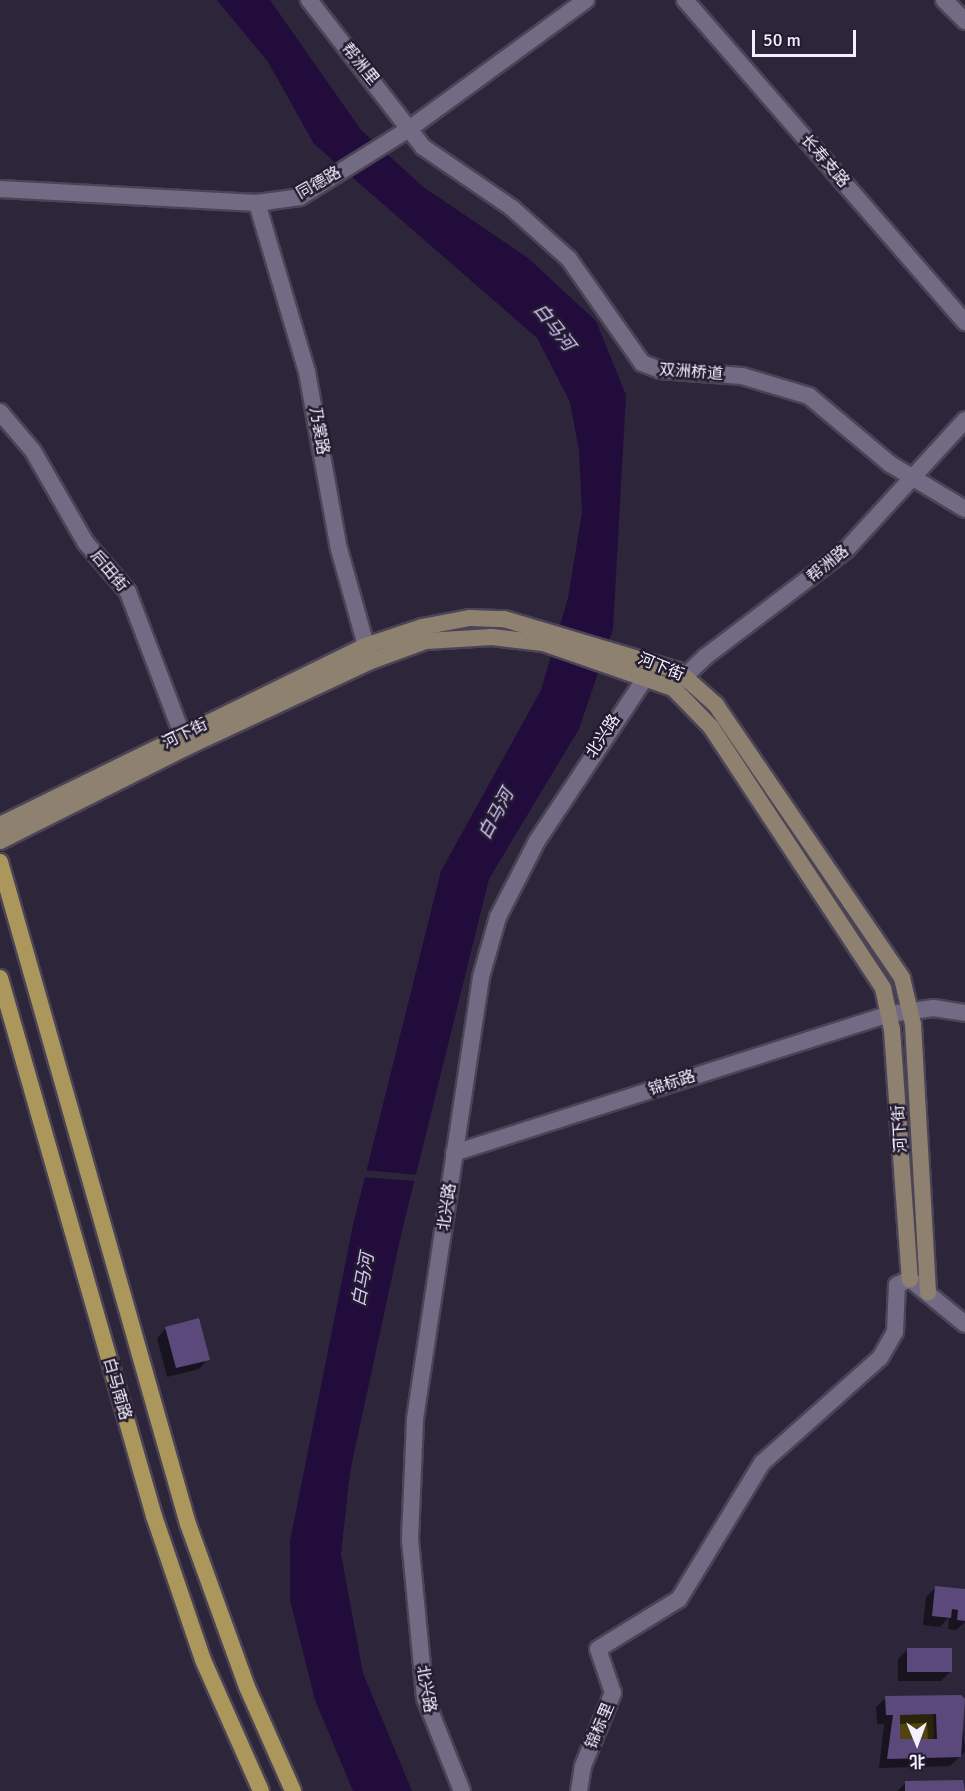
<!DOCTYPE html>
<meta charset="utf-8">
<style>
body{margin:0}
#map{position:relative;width:965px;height:1791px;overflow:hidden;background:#2d263a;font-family:Signika,"Noto Sans SC",sans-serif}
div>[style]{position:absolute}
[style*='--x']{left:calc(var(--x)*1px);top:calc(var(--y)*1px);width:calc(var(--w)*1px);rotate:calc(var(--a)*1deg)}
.green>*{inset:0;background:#51440f}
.water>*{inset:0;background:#210c3b}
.pier>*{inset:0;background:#2d263a}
.shadow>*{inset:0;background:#0007}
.building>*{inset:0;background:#5c497c}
.roads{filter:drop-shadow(2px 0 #4b4456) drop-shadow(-2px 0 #4b4456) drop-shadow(0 2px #4b4456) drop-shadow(0 -2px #4b4456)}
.tertiary>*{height:16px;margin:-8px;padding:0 8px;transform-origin:8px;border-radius:8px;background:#736b83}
.secondary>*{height:16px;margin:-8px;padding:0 8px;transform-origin:8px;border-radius:8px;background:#8f816f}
.primary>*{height:16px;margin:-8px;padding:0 8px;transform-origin:8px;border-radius:8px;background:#ab975b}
span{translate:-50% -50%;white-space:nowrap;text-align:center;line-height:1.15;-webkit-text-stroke:5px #231c30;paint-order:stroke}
.street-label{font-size:16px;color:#f4f0fd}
.water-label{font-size:18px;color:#d7c7f8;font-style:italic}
.north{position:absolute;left:887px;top:1713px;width:60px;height:60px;-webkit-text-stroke:4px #231c30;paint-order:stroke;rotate:179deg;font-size:16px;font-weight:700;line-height:24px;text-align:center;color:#f4f0fd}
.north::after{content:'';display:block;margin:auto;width:21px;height:27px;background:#f4f0fd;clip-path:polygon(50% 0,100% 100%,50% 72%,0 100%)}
.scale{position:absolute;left:752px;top:30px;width:104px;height:27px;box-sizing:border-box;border:3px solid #f4f0fd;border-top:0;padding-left:8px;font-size:18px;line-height:21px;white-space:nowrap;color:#f4f0fd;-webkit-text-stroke:4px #231c30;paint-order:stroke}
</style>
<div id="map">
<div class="green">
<div style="clip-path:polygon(933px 1714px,934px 1739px,900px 1739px,900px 1715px)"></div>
</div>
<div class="water">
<div style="clip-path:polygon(217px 0,270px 0,361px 130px,422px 186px,528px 258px,596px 321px,626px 395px,613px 629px,579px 729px,489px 879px,401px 1235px,350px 1472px,341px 1554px,363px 1673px,412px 1791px,353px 1791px,315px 1700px,290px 1600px,290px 1541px,353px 1225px,441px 871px,541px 690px,568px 598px,582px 512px,579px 451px,570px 402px,537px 338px,314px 144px,268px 62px)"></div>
</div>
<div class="pier">
<div style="clip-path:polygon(363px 1170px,418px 1175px,417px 1181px,361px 1177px)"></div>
</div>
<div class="shadow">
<div style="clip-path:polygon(166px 1328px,208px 1359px,199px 1369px,167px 1377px,157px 1338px)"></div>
<div style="clip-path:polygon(936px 1587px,965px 1591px,965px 1622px,956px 1630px,948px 1629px,949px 1617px,940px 1627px,923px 1625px,926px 1597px)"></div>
<div style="clip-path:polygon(907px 1650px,951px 1671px,941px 1681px,898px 1681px,898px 1659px)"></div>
<div style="clip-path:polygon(evenodd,960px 1696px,965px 1752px,950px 1766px,879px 1768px,884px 1724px,877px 1724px,876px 1707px,886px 1698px,960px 1696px,927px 1723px,928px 1740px,899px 1741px,899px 1724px,927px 1723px)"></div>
<div style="clip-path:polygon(906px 1783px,965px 1789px,965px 1791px,897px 1791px)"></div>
</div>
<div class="building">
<div style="clip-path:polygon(199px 1318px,210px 1360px,176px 1368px,165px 1327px)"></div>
<div style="clip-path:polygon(935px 1586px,965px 1589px,965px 1621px,957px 1620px,958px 1610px,952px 1609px,951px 1618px,932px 1616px)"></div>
<div style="clip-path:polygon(907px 1648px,952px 1648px,952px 1672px,907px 1672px)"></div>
<div style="clip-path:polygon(evenodd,961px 1695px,965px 1699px,961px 1757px,887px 1759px,893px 1715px,886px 1715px,885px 1696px,961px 1695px,936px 1714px,937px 1739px,900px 1739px,900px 1715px,936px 1714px)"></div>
<div style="clip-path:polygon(963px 1780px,965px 1791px,905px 1791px,905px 1781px)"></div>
</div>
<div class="roads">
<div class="tertiary">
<div style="--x:309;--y:0;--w:186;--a:52.2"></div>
<div style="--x:423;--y:147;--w:108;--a:34.4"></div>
<div style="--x:512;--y:208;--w:76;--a:41.8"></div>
<div style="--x:569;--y:259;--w:127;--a:54.9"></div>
<div style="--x:642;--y:363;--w:19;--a:21"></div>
<div style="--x:660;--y:370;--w:82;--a:4.2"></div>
<div style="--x:742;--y:376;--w:70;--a:16.6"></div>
<div style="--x:809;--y:396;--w:106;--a:40"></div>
<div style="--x:890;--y:464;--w:87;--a:31"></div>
<div style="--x:685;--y:0;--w:427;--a:49"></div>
<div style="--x:944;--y:0;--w:30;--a:45"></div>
<div style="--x:0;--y:189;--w:257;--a:3.1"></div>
<div style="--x:257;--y:203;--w:43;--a:-7.9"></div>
<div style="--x:300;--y:197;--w:128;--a:-32"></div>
<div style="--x:409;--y:129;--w:219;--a:-36.1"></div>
<div style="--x:257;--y:203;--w:176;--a:73.5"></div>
<div style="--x:307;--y:372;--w:180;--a:79.8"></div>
<div style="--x:339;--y:549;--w:115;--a:74.4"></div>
<div style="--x:0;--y:412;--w:51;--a:49.8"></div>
<div style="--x:33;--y:451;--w:106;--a:60.1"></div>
<div style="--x:86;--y:543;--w:65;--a:49.4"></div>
<div style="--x:128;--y:592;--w:166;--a:69.2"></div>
<div style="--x:675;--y:686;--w:42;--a:-44"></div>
<div style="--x:705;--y:657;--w:177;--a:-37.2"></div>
<div style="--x:846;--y:550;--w:176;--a:-47.5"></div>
<div style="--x:454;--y:1153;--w:458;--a:-17.7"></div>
<div style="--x:890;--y:1014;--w:44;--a:-7.8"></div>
<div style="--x:934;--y:1008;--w:31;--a:9"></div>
<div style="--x:462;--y:1791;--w:100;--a:-111.7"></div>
<div style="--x:425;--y:1698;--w:160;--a:-95.4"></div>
<div style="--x:410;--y:1539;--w:120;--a:-87.6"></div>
<div style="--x:415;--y:1419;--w:447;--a:-81.5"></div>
<div style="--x:481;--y:977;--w:62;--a:-74.2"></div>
<div style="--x:498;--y:917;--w:85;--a:-62.8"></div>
<div style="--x:537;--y:841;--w:208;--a:-56.4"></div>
<div style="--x:579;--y:1791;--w:25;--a:-81"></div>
<div style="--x:583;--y:1766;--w:79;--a:-67.7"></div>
<div style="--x:613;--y:1693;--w:46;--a:-108.8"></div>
<div style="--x:598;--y:1649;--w:95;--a:-31.7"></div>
<div style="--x:679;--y:1599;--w:159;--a:-58.6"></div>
<div style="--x:762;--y:1463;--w:158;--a:-41.7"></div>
<div style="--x:880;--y:1358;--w:30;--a:-60"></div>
<div style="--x:895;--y:1332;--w:47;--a:-87.6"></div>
<div style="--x:897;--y:1285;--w:14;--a:-25"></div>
<div style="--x:910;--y:1279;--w:71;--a:39.3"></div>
</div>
<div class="secondary">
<div style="--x:0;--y:825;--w:407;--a:-26.1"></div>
<div style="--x:365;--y:646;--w:60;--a:-18.4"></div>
<div style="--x:422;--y:627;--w:49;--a:-10.6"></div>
<div style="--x:470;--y:618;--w:34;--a:2"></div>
<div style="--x:504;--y:619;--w:182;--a:16.6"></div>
<div style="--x:678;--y:671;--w:51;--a:41.8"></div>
<div style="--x:716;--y:705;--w:330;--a:55.7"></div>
<div style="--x:902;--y:978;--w:47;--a:76.6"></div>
<div style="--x:913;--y:1024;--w:269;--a:86.8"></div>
<div style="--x:0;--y:841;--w:209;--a:-26.7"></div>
<div style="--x:187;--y:747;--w:203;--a:-25.1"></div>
<div style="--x:371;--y:661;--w:59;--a:-20"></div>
<div style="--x:426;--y:641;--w:66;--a:-3.5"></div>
<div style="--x:492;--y:637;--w:51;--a:6.7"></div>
<div style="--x:543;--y:643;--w:138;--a:19.1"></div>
<div style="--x:673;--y:688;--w:54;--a:45.7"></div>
<div style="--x:711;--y:727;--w:313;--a:56.6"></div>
<div style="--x:883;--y:988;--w:43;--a:77.9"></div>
<div style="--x:892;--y:1030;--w:250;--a:85.9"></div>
</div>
<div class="primary">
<div style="--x:0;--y:862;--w:688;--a:74.15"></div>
<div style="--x:188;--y:1524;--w:173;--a:70.1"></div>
<div style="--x:247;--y:1687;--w:114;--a:66.1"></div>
<div style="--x:0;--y:978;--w:560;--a:74.03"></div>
<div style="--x:154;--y:1516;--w:152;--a:71.2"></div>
<div style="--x:203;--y:1660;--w:143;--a:66.1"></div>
</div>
</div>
<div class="street-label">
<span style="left:360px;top:64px;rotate:51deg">帮洲里</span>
<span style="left:825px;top:161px;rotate:49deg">长寿支路</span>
<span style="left:319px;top:183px;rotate:-30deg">同德路</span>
<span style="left:691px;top:372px;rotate:4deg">双洲桥道</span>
<span style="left:319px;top:431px;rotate:80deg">乃裳路</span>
<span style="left:828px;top:564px;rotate:-39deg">帮洲路</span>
<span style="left:109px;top:571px;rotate:50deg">后田街</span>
<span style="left:661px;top:667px;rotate:22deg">河下街</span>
<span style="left:185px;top:734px;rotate:-26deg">河下街</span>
<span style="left:603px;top:736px;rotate:-57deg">北兴路</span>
<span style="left:672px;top:1083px;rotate:-18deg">锦标路</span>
<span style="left:900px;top:1129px;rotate:-94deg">河下街</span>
<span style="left:447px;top:1207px;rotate:-82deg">北兴路</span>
<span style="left:117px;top:1389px;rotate:74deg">白马南路</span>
<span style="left:426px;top:1689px;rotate:80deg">北兴路</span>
<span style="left:600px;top:1726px;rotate:-67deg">锦标里</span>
</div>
<div class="water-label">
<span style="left:554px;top:327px;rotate:52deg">白马河</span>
<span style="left:496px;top:814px;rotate:-62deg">白马河</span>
<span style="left:363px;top:1280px;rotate:-80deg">白马河</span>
</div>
<div class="north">北</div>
<div class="scale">50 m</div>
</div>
